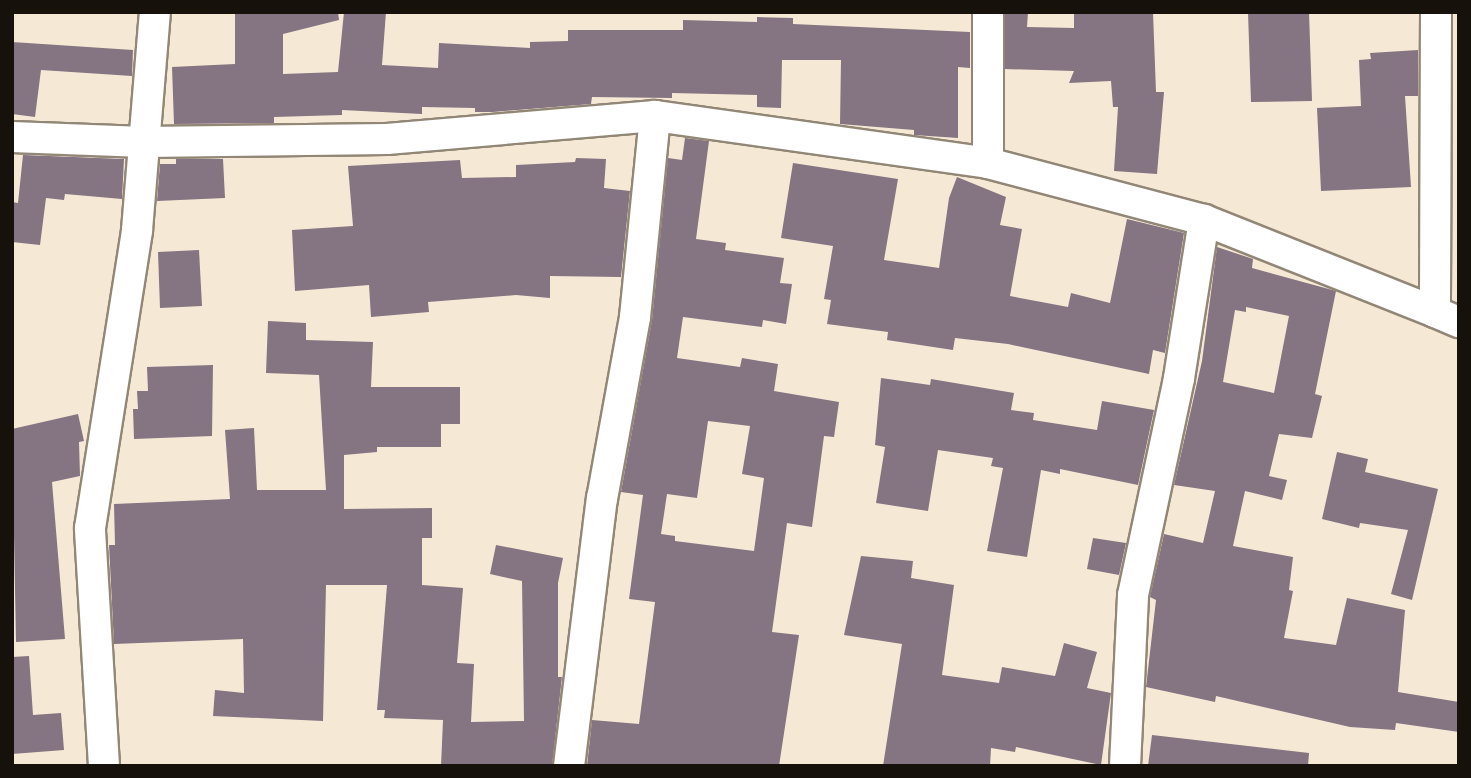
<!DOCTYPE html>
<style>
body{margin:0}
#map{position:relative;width:1471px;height:778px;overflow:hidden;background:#f5e9d6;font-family:"Sofia Sans Condensed",sans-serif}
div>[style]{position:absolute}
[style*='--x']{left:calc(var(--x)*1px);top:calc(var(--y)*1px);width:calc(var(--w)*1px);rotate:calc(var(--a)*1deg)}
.building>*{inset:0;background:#857481}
.roads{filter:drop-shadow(2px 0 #928776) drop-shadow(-2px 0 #928776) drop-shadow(0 2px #928776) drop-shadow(0 -2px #928776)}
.minor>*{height:30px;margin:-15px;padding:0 15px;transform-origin:15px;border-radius:15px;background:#fff}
span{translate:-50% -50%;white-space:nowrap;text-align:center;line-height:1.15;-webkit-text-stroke:5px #f5e9d6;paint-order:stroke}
.frame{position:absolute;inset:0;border:14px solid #16120b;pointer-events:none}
</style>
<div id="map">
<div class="building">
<div style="clip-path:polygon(235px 12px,338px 12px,339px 20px,283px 34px,283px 74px,338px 72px,344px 12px,386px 12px,382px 65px,438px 68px,439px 43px,530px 48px,530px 42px,568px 41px,568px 30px,683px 30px,683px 20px,757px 22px,757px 17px,793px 18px,793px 24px,970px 32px,970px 68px,958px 67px,958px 138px,914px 135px,914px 130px,840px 124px,841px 60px,782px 60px,781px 108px,757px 107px,757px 95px,672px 93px,672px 98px,592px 97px,591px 104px,493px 112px,475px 112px,475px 108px,422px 107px,422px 114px,342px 110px,342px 115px,274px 117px,274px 123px,174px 124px,172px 67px,235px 64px)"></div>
<div style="clip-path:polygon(1005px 12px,1028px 12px,1027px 27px,1074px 28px,1074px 12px,1153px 12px,1156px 92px,1164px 92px,1157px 174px,1114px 171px,1118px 107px,1113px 107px,1111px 81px,1069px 83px,1074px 71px,1005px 69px)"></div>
<div style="clip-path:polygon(1248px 12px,1309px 12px,1312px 101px,1251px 102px)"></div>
<div style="clip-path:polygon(12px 42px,133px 50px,132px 76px,41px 70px,35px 117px,12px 114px)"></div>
<div style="clip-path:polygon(1418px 50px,1418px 96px,1405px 96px,1411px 187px,1321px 191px,1317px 108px,1361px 106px,1359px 60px,1371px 59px,1370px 53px)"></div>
<div style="clip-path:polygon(evenodd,685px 138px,709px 141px,696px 239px,726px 243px,725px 250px,784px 258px,780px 283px,792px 284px,786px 324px,763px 320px,762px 327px,683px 317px,677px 358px,740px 367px,742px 358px,778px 364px,774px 391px,839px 402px,834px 437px,824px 436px,812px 527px,787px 523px,772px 632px,799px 635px,779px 766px,587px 766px,592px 720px,639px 724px,655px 602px,629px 599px,643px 495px,621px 492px,652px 320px,668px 158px,682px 160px,685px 138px,708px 421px,750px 426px,742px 474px,764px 478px,754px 551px,675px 541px,675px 536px,661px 534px,667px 494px,697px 498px,708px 421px)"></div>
<div style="clip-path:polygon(23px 155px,124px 159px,122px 199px,65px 194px,64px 200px,46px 198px,40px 245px,12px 242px,12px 202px,18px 203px)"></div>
<div style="clip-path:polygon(576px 158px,606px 159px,604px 188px,630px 191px,621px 277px,550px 276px,550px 298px,516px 295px,428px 302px,429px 312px,371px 317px,369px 285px,295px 291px,292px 230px,353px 226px,348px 166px,460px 160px,462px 178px,516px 177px,516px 165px,575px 162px)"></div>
<div style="clip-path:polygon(176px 159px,223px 159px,225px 198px,157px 201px,160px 164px,176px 164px)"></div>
<div style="clip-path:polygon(793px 163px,898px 179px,884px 260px,939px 268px,949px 198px,957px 177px,1006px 197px,1000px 225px,1022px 229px,1010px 296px,1068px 307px,1071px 293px,1110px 303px,1127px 219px,1184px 233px,1165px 353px,1153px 350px,1149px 374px,1008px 344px,955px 338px,953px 350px,887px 340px,888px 332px,827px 324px,831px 300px,824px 299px,833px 246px,781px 238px)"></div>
<div style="clip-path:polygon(evenodd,1217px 247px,1253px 259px,1252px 268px,1336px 291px,1315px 394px,1322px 396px,1312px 438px,1279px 434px,1269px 476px,1287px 480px,1282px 500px,1245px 491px,1233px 546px,1293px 557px,1289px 590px,1293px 591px,1284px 638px,1336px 645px,1347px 598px,1405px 610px,1398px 692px,1459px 702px,1459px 732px,1396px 723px,1395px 730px,1350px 727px,1216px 696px,1215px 702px,1146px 687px,1156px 600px,1150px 597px,1164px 534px,1203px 543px,1215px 491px,1174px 485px,1202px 361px,1217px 247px,1246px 307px,1289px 316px,1274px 393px,1223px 382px,1235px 310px,1246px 312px,1246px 307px)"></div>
<div style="clip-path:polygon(199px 250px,202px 306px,160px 308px,158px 252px)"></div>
<div style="clip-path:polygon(268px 321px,306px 323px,306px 340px,373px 342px,371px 387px,460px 387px,460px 424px,441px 424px,441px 447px,377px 447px,377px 452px,344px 455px,344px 509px,432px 508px,432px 538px,422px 538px,422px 585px,463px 588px,457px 663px,474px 664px,471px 722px,524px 721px,522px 581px,490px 574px,496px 545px,563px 558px,558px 583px,558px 677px,562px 677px,552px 766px,441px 766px,443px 720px,384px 718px,385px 710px,377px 710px,387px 585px,326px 585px,323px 721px,213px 716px,215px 690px,244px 693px,243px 639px,114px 644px,109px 545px,115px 545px,114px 504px,230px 499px,225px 430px,254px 428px,257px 490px,326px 490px,319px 375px,266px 373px)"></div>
<div style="clip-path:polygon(213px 365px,212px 436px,134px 439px,133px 409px,138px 409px,137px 391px,148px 391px,147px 367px)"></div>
<div style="clip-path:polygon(881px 378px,930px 385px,931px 379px,1014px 393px,1011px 410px,1034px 413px,1033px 420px,1097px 430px,1102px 401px,1154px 410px,1138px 485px,1060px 469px,1060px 474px,1041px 470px,1027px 557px,987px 551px,1003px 468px,991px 466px,993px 458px,938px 450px,928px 511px,876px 503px,885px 447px,875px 445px)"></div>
<div style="clip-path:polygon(78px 414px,84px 441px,79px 442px,80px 476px,52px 482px,65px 639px,16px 642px,12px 429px)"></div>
<div style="clip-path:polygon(1337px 452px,1368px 459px,1365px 472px,1438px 489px,1412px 600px,1391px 594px,1408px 530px,1360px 523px,1359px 528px,1322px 519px)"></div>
<div style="clip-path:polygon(1093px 538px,1126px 543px,1119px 575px,1087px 569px)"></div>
<div style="clip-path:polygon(861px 556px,913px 561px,911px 578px,954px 585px,942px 675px,999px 683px,1002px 667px,1055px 676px,1064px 643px,1097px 652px,1087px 688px,1111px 693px,1101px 765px,1016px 747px,1015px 752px,991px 748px,990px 766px,883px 766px,902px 644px,844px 635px)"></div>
<div style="clip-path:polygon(29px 656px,33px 715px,61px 713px,64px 750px,12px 754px,12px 657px)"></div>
<div style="clip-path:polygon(1152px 735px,1309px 753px,1308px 766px,1148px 766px)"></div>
</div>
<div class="roads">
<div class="minor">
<div style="--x:988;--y:12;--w:151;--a:90"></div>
<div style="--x:988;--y:163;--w:223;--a:14.8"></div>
<div style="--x:1204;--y:220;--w:249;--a:21.7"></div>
<div style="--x:1436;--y:12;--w:300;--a:90.2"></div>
<div style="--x:1435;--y:312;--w:26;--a:23"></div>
<div style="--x:12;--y:137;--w:132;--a:2.2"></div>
<div style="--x:144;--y:142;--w:243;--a:-0.7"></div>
<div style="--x:387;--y:139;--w:269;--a:-4.9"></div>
<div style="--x:655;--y:116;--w:336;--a:8"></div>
<div style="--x:104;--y:766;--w:238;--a:-93.4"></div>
<div style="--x:90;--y:528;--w:302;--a:-81"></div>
<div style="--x:137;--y:230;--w:219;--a:-85.3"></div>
<div style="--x:569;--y:766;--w:269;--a:-83"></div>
<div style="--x:602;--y:499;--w:185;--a:-79.7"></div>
<div style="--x:635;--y:317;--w:202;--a:-84.3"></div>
<div style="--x:1125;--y:766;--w:171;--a:-87.3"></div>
<div style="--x:1133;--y:595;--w:222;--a:-78"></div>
<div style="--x:1179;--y:378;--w:160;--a:-81"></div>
</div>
</div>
<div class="frame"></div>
</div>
